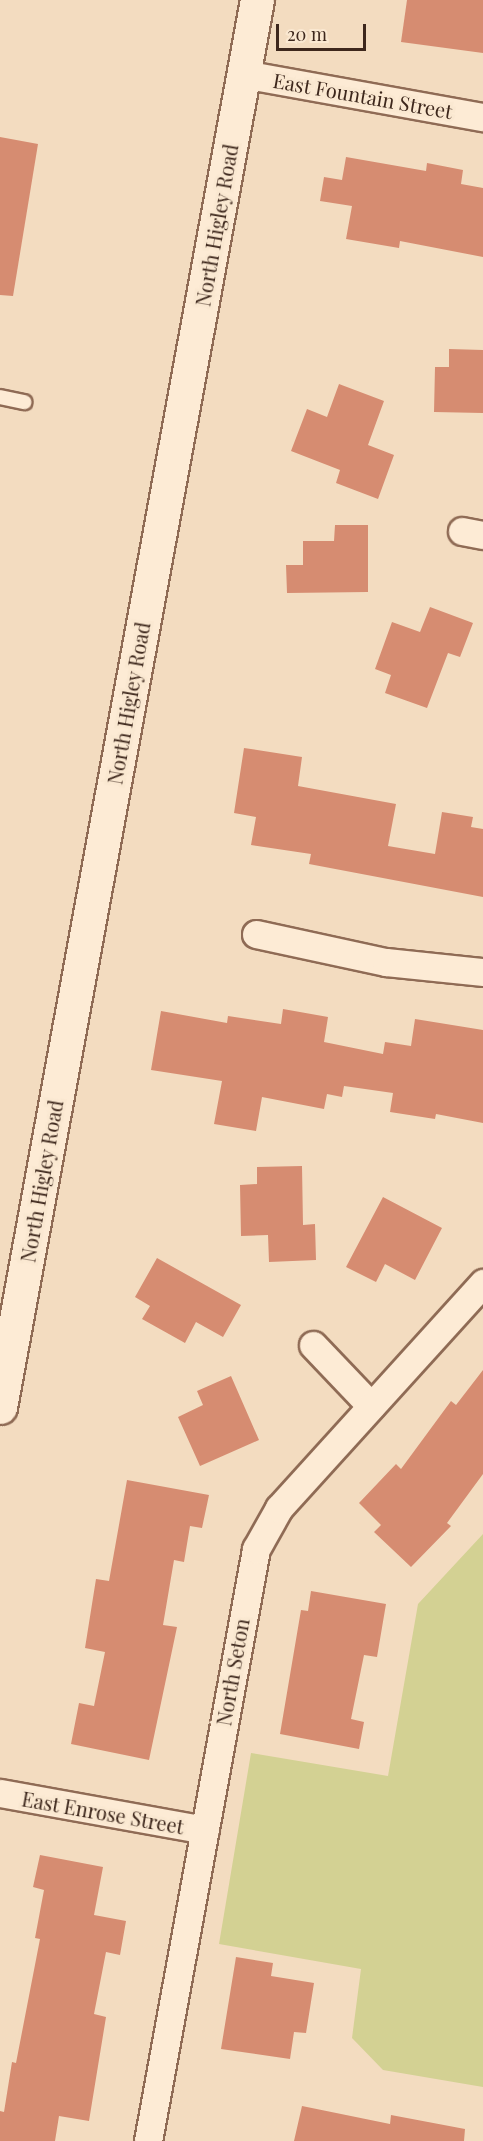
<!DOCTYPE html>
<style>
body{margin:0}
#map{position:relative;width:483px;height:2141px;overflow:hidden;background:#f3dcc0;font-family:"Playfair Display",serif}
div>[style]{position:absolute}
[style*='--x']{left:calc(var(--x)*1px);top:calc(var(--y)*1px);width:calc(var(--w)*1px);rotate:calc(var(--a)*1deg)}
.green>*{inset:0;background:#d3d193}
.building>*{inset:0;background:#d68c71}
.roads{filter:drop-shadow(2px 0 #8f6b55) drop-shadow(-2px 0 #8f6b55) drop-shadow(0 2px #8f6b55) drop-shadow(0 -2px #8f6b55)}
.lane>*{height:14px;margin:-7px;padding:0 7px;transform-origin:7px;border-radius:7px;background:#fdebd5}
.street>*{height:27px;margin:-13.5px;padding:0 13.5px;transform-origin:13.5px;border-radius:13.5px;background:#fdebd5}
.secondary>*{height:33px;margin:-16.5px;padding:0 16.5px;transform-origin:16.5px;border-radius:16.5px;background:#fdebd5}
span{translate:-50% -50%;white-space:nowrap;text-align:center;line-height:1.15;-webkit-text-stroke:6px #fae8d1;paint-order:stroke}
.street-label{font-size:20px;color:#3d271c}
.scale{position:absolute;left:276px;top:24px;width:90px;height:27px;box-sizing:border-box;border:3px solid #3d271c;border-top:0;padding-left:8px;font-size:18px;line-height:21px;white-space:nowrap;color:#3d271c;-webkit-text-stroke:4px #fae8d1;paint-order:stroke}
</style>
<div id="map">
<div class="green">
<div style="clip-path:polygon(483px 1534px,483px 2087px,383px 2070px,352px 2038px,361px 1969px,219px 1944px,251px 1753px,388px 1776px,418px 1604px)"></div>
</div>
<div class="building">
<div style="clip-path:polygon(407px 0,483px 0,483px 53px,401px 42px)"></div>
<div style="clip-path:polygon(0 137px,38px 144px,13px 296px,0 295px)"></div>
<div style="clip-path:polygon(346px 157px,426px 171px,427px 163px,463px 170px,461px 184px,483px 188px,483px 257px,400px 241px,399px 248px,346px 239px,352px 206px,320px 201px,324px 177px,342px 180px)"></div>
<div style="clip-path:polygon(449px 349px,483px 350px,483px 413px,434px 412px,435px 367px,449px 367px)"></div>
<div style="clip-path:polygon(339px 384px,384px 401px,368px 445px,394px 455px,378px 499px,336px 483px,340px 470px,291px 451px,307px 409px,327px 417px)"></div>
<div style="clip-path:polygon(335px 525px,368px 525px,368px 592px,287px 593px,286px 565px,303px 565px,303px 541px,334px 541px)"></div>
<div style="clip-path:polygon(430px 607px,473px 623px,460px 657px,448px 653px,427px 708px,385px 693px,391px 675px,375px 669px,392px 622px,420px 632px)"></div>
<div style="clip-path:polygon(244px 748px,302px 757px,298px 786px,396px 804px,388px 846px,435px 854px,442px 812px,473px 817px,471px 827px,483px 829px,483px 897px,309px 864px,311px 854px,251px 845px,256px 817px,234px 813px)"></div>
<div style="clip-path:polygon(283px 1009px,328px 1017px,324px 1042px,383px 1054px,385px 1042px,411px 1046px,415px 1019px,483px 1030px,483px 1123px,436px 1114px,435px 1119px,390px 1112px,393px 1093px,344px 1086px,342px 1097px,327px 1094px,324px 1109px,262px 1097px,256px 1131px,214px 1124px,222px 1081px,151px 1070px,161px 1011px,227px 1023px,228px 1016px,281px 1024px)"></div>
<div style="clip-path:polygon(302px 1166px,303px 1225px,315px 1224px,316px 1260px,269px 1262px,268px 1235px,241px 1236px,240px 1185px,257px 1184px,257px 1167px)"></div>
<div style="clip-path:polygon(383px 1197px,442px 1228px,415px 1280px,385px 1264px,376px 1282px,346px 1267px)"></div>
<div style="clip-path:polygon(157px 1258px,241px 1305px,223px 1337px,196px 1322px,185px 1343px,142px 1319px,150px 1306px,135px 1297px)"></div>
<div style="clip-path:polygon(483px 1370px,483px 1474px,447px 1523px,451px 1526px,411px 1567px,374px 1532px,381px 1525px,359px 1503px,396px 1464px,401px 1469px,451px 1401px,456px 1405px)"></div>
<div style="clip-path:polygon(231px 1376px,259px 1440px,200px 1466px,178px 1417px,203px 1405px,197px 1391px)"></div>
<div style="clip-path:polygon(127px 1480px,209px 1495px,202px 1528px,190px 1526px,184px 1562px,174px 1560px,163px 1625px,177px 1627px,149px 1760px,71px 1744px,79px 1703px,94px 1706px,105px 1652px,85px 1648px,96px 1579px,109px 1581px)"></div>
<div style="clip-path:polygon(311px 1591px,386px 1604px,377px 1657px,364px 1655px,351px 1719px,364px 1722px,359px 1749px,280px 1734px,301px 1610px,308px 1611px)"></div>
<div style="clip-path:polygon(40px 1855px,103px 1867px,94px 1915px,126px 1921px,120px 1955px,106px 1952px,94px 2014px,106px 2017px,89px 2121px,59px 2116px,55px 2141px,0 2141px,0 2111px,4px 2112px,12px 2062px,16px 2063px,40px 1939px,35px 1938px,44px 1890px,33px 1887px)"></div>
<div style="clip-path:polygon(236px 1957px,273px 1963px,271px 1976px,314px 1983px,306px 2033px,294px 2032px,290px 2059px,221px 2049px)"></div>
<div style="clip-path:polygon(302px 2106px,390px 2124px,391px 2115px,465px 2129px,464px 2141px,294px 2141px)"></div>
</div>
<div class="roads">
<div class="lane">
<div style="--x:0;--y:397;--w:25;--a:12"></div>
</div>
<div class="street">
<div style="--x:243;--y:74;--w:244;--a:10.2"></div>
<div style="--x:462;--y:531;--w:21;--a:11"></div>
<div style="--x:256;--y:934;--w:133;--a:12.2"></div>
<div style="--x:386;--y:962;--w:98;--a:5.9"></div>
<div style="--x:313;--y:1345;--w:84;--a:46.4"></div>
<div style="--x:0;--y:1793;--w:208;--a:10.2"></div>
<div style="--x:148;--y:2141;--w:602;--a:-79.66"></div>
<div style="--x:256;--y:1549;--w:47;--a:-60.7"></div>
<div style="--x:279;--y:1508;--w:304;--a:-47.8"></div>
</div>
<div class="secondary">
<div style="--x:0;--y:1407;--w:1430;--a:-79.65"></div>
</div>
</div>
<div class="street-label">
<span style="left:363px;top:95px;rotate:10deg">East Fountain Street</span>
<span style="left:216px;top:225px;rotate:-80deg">North Higley Road</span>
<span style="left:128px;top:703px;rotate:-80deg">North Higley Road</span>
<span style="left:41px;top:1181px;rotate:-80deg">North Higley Road</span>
<span style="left:232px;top:1672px;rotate:-80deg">North Seton</span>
<span style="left:103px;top:1812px;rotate:10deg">East Enrose Street</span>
</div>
<div class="scale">20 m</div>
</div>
